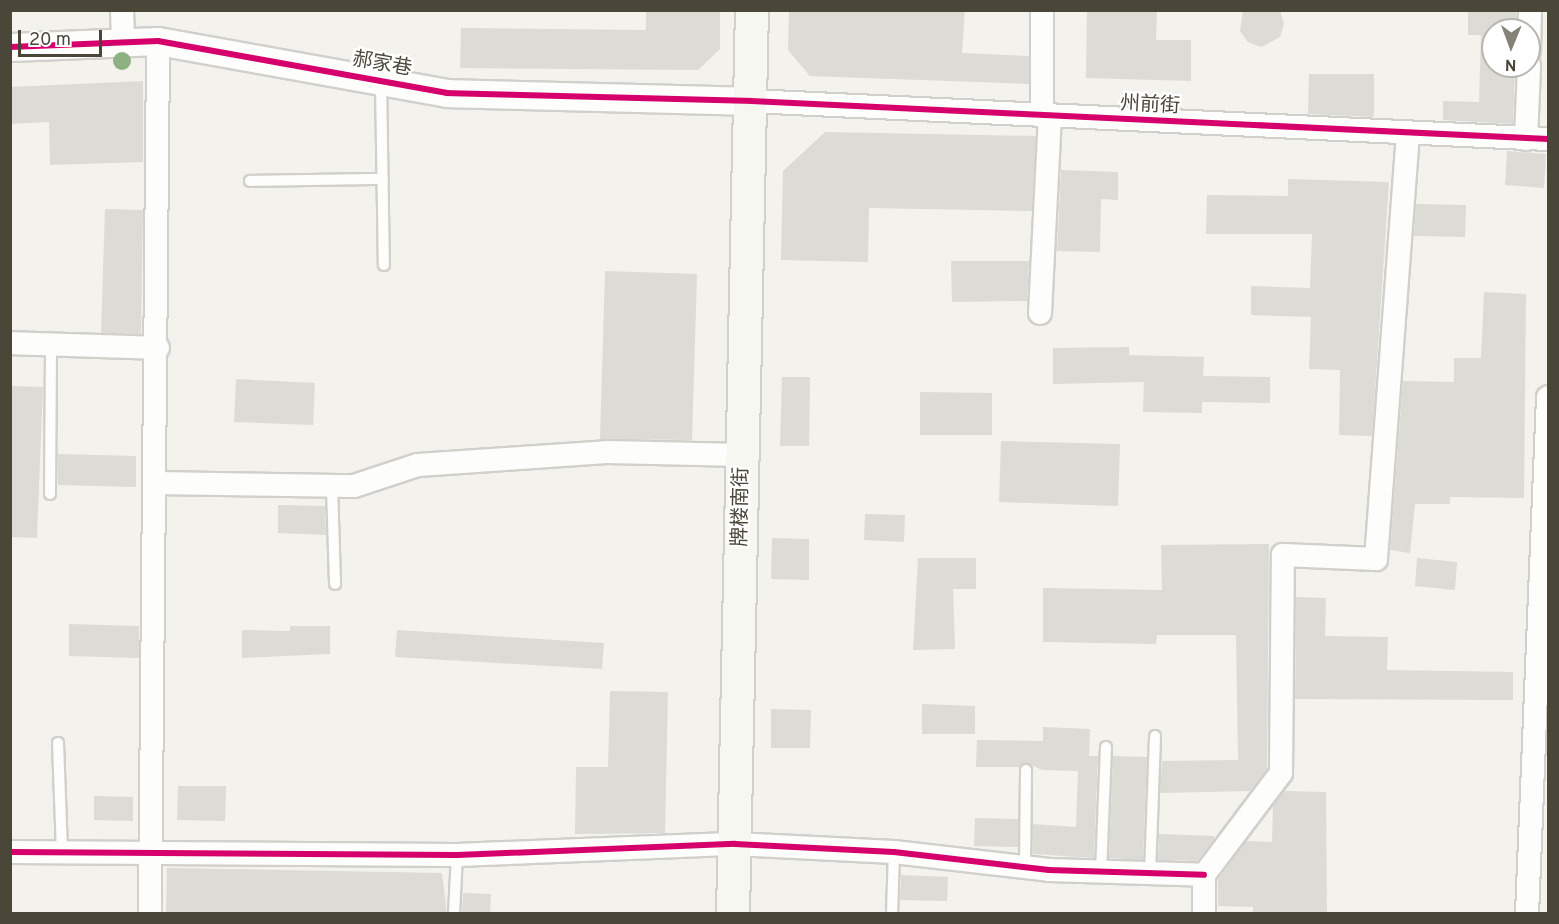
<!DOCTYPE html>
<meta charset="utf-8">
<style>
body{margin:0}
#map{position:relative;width:1559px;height:924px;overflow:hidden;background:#f3f2ed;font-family:Overpass,"Noto Sans SC",sans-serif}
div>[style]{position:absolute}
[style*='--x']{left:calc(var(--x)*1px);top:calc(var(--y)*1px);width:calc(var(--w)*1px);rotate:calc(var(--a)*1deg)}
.building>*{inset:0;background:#dddbd6}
.roads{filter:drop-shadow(2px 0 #d1d0cb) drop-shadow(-2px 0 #d1d0cb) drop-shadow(0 2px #d1d0cb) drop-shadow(0 -2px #d1d0cb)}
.service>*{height:10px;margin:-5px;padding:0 5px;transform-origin:5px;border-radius:5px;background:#fdfdfc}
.minor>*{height:22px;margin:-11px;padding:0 11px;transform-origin:11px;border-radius:11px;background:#fdfdfc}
.tertiary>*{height:27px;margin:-13.5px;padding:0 13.5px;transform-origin:13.5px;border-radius:13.5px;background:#fdfdfc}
.secondary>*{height:32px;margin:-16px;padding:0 16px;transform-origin:16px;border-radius:16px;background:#f7f7f1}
.cycleway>*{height:6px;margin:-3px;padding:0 3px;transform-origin:3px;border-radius:3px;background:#d6006c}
.trees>*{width:18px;height:18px;margin:-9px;border-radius:50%;background:#8db183}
span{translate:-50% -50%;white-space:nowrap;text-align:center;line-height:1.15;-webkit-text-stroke:4.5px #fff;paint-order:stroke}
.street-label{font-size:20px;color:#4a4739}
.frame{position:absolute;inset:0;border:12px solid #4a4739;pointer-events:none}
.north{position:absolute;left:1481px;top:18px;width:60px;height:60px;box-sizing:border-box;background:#fff;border:2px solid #b7b5b0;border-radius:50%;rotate:181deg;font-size:16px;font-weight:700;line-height:24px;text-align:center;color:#4a4739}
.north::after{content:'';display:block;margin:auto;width:21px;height:27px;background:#858378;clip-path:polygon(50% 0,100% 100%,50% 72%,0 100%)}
.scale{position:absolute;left:18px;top:30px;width:84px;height:27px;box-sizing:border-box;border:3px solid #4a4739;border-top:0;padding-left:8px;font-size:18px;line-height:21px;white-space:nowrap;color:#4a4739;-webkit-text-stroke:4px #fff;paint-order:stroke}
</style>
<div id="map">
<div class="building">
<div style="clip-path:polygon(646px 10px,720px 10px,720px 49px,698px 70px,460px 68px,461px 28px,646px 30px)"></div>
<div style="clip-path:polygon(789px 10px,965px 10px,962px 53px,1029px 56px,1029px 84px,810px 76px,788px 50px)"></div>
<div style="clip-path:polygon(1087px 10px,1157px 10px,1156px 40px,1191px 40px,1191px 81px,1086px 78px)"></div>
<div style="clip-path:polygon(1243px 10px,1280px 10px,1284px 24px,1280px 37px,1261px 47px,1248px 42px,1240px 31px)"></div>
<div style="clip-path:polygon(1468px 10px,1516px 10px,1516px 30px,1493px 30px,1493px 66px,1515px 66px,1513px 124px,1443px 120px,1443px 101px,1479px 102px,1481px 35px,1468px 35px)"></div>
<div style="clip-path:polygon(1309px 74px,1374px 74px,1374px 117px,1308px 114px)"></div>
<div style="clip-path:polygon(143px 81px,143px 162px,50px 165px,49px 122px,10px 124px,10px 87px)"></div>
<div style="clip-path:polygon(825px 132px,1036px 136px,1032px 211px,869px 208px,868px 262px,781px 260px,783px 171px)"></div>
<div style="clip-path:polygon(1507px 151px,1546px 154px,1544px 188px,1505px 185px)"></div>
<div style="clip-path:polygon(1061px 170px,1118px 172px,1118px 200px,1101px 199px,1100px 252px,1057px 251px)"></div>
<div style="clip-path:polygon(1288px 179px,1389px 182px,1372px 436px,1339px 435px,1340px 370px,1309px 369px,1311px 317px,1251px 315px,1251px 286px,1310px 288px,1312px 234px,1206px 234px,1207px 195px,1288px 196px)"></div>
<div style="clip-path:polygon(1416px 204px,1466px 205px,1465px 237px,1414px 236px)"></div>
<div style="clip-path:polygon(105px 209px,143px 210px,141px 334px,101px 333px)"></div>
<div style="clip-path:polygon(951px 261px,1029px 261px,1027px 301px,952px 302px)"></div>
<div style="clip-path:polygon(605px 271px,697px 274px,692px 440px,600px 439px)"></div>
<div style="clip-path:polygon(1484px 292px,1526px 294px,1524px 498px,1450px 497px,1450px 504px,1415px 504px,1410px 553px,1390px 550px,1403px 381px,1454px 382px,1454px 358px,1481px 358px)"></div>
<div style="clip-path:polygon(1129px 347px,1129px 355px,1204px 357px,1203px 376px,1270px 377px,1270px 403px,1202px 402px,1202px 413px,1143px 412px,1144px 382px,1053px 384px,1053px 348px)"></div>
<div style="clip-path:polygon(782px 377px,810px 377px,809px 446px,780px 446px)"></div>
<div style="clip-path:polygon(236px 379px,315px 383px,313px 425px,234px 422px)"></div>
<div style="clip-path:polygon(10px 386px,43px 387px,37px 538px,10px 537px)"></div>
<div style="clip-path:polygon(920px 392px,992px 393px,992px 435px,920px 435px)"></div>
<div style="clip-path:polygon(1001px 441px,1120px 444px,1118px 506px,999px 502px)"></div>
<div style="clip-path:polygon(58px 454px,136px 456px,136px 487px,58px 485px)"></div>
<div style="clip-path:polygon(278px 505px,325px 506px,326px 535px,278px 533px)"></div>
<div style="clip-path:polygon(865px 514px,905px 515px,904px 542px,864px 540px)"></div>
<div style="clip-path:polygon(772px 538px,809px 539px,809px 580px,771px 579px)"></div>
<div style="clip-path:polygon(1269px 544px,1267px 769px,1250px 791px,1160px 793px,1162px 761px,1238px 760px,1236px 635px,1157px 635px,1156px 644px,1043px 642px,1043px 588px,1162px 590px,1161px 545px)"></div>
<div style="clip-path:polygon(918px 558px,976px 558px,976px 589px,953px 589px,955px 649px,913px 650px)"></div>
<div style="clip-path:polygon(1417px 558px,1457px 562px,1455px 590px,1415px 586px)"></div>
<div style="clip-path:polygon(1296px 597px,1326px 598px,1325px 636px,1388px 637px,1387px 670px,1513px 672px,1513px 700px,1295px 699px)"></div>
<div style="clip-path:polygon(69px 624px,139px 626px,139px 658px,69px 656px)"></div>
<div style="clip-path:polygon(290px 626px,330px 626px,330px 654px,242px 658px,242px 630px,290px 631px)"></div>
<div style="clip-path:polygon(397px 630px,604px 643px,602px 669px,395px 657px)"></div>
<div style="clip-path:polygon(610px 691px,668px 692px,665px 833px,575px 834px,576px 767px,608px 767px)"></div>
<div style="clip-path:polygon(922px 704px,975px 706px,975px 734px,922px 734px)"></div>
<div style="clip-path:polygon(771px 709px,811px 710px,810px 748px,771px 748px)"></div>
<div style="clip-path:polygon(1043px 727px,1090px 729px,1089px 756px,1098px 756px,1094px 858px,1033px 854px,1033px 824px,1076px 827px,1078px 771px,1042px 770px,1027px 763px,1019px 767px,976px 767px,977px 740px,1043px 741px)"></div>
<div style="clip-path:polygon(1113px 756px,1147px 757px,1143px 860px,1109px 858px)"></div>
<div style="clip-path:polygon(178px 786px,226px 786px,225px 821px,177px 820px)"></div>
<div style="clip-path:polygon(1284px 791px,1326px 792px,1327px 914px,1253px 914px,1253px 907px,1218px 906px,1218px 880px,1246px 841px,1272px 842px,1273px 806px)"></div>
<div style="clip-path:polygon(94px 796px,133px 797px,133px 821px,94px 820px)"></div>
<div style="clip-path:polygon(975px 818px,1018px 819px,1018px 847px,974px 846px)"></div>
<div style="clip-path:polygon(1159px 834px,1214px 836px,1214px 839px,1197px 861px,1158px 860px)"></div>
<div style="clip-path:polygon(167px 868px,442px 873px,447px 914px,166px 914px)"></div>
<div style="clip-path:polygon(901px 875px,948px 877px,947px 901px,900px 900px)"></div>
<div style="clip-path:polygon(463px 893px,491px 894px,490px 914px,462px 914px)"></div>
</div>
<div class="roads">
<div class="service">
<div style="--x:381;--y:82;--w:183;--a:89.1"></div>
<div style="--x:250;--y:181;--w:133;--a:-0.9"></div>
<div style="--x:332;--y:487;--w:97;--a:88.2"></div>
<div style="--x:50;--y:494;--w:150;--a:-89.6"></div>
<div style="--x:58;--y:743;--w:109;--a:87.9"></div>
<div style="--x:1025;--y:868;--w:98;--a:-89.4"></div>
<div style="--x:1101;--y:872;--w:125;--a:-87.7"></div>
<div style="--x:1150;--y:874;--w:138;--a:-87.9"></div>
<div style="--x:454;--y:914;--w:59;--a:-87.1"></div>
<div style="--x:892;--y:914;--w:62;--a:-88.2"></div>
</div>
<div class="minor">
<div style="--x:122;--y:10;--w:33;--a:88"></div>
<div style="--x:1529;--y:51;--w:41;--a:-88.6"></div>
<div style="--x:751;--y:101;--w:798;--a:2.73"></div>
<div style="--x:1042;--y:116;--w:106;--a:-90"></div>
<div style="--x:1526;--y:139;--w:73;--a:-87.6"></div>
<div style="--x:1040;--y:313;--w:196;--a:-87.1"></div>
<div style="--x:10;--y:343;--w:148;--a:1.9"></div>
<div style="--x:155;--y:483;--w:199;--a:0.9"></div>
<div style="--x:354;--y:486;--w:67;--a:-18.2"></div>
<div style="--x:418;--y:465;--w:189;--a:-3.9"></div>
<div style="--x:607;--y:452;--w:136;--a:1.3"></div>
<div style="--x:10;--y:852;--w:447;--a:0.4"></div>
<div style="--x:457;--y:855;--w:278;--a:-2.3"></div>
<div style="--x:735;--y:844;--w:159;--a:2.9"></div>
<div style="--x:894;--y:852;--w:156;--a:6.6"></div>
<div style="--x:1049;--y:870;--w:155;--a:1.8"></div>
<div style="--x:150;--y:914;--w:873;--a:-89.47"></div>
<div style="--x:1204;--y:914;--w:39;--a:-90"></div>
<div style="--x:1204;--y:875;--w:128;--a:-53"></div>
<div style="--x:1281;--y:773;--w:218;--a:-89.5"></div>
<div style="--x:1283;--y:555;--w:93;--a:2.5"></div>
<div style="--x:1376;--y:559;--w:424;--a:-85.7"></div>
<div style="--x:1527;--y:914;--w:517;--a:-87.67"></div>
</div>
<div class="tertiary">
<div style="--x:10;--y:47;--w:148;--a:-2.3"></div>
<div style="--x:158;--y:41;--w:294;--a:10.2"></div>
<div style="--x:447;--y:93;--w:304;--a:1.5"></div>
</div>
<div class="secondary">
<div style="--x:733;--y:914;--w:904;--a:-88.8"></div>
</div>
</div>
<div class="cycleway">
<div style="--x:10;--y:47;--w:148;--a:-2.3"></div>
<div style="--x:158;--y:41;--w:294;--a:10.2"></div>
<div style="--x:447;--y:93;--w:304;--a:1.5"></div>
<div style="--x:751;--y:101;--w:798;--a:2.73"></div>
<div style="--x:10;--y:852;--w:447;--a:0.4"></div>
<div style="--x:457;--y:855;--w:278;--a:-2.3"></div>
<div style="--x:735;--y:844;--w:159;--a:2.9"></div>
<div style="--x:894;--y:852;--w:156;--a:6.6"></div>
<div style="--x:1049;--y:870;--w:155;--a:1.8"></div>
</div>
<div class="trees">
<div style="left:122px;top:61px"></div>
</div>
<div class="street-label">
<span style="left:382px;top:65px;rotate:10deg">郝家巷</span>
<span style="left:1150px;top:106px;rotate:3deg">州前街</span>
<span style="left:742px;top:507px;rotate:-89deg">牌楼南街</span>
</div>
<div class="frame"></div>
<div class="north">N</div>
<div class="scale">20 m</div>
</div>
